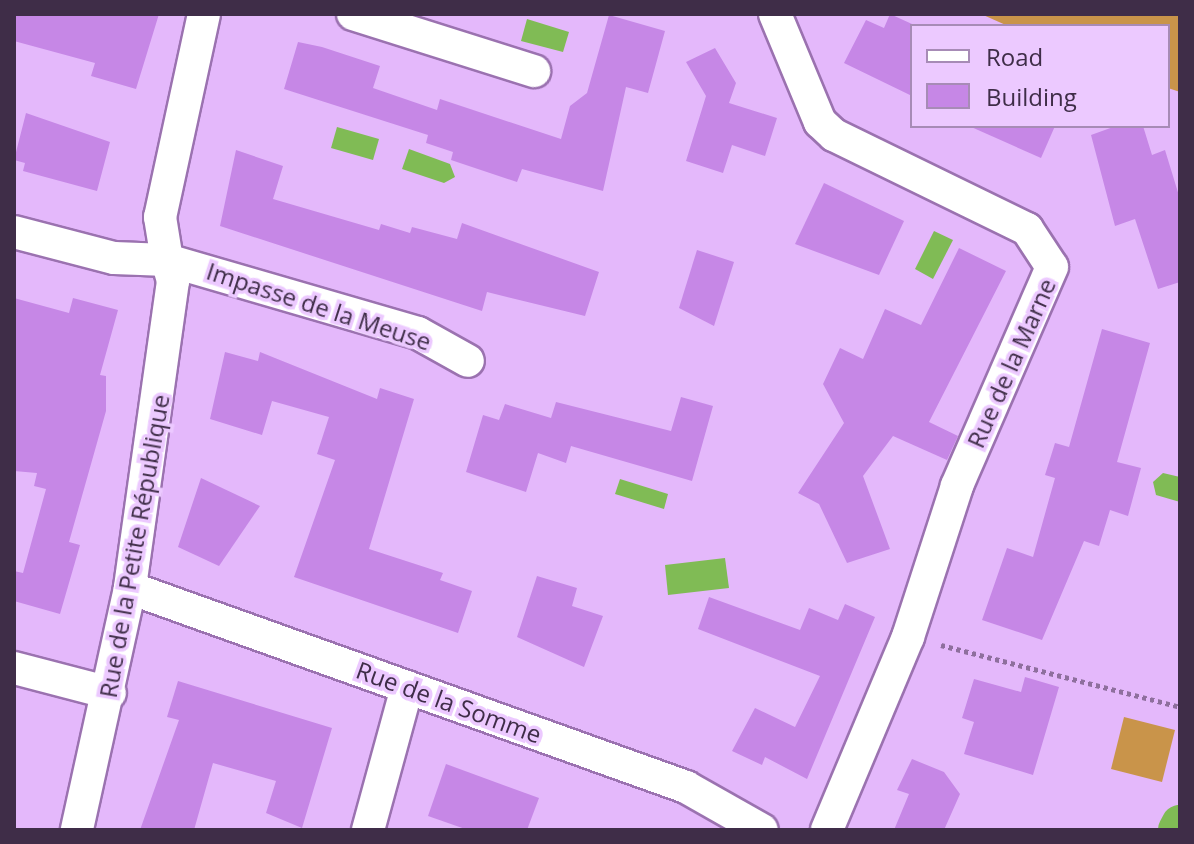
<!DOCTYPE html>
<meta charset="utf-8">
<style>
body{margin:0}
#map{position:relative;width:1194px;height:844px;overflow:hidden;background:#e4b8fb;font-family:"Open Sans",sans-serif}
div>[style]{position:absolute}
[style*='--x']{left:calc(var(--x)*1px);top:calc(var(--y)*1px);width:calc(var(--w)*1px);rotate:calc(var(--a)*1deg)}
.green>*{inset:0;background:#c9944a}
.water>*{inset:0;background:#80bb55}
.canal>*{height:38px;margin:-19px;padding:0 19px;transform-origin:19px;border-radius:19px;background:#80bb55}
.building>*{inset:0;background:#c687e6}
.path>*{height:5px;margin-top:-2.5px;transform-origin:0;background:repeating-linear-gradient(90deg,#8e6f9d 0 4px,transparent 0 8px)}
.roads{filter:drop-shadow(2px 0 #9b72b0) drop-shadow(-2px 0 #9b72b0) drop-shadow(0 2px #9b72b0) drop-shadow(0 -2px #9b72b0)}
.minor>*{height:32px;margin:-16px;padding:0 16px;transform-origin:16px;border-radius:16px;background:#fff}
span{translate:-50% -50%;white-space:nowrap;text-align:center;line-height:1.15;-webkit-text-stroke:7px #ecc9ff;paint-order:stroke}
.street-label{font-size:24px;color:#3f2d48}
.frame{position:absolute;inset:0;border:16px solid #3f2d48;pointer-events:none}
.legend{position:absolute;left:910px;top:24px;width:260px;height:104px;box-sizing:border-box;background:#ecc9ff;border:2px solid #a78bb6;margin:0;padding:10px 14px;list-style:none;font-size:24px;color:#3f2d48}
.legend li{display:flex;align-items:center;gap:16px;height:40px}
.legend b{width:40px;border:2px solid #a78bb6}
</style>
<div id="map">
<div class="green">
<div style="clip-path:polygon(981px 14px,1180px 14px,1180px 92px,1168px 88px,1168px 26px,1008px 26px)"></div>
<div style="clip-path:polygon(1124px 717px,1175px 730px,1162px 782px,1111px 769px)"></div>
</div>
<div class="water">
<div style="clip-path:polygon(527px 19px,569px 32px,563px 52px,521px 41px)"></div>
<div style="clip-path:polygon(337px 127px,379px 139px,373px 160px,331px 148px)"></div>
<div style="clip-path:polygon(409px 149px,450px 164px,455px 177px,444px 183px,402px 169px)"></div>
<div style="clip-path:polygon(934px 231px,953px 240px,933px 279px,915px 269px)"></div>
<div style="clip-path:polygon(1163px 473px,1180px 477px,1180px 502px,1156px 495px,1153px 482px)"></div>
<div style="clip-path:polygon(620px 479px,668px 494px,664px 509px,615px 494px)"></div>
<div style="clip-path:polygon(725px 558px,729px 588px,668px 595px,665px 565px)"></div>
</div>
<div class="canal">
<div style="--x:1177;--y:830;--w:7;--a:-63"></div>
</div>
<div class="building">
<div style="clip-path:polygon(14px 14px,159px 14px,136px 89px,91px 76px,95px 63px,14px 41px)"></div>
<div style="clip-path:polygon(890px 14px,912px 24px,912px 96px,844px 63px,866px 20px,884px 28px)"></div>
<div style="clip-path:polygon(609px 15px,665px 31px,648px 93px,626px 87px,603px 191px,522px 169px,517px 182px,451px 160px,453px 152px,426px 143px,428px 135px,284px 89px,298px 42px,322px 47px,380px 66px,373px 88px,437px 110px,440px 99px,561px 139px,570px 106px,587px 93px)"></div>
<div style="clip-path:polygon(715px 48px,736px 83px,729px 103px,777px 118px,765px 156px,732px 145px,723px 173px,686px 161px,706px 96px,686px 62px)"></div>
<div style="clip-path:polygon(26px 113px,110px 142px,97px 191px,23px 171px,25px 163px,14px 160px)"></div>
<div style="clip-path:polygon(969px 126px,1055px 126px,1041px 158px)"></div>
<div style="clip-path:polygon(1116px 126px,1143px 126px,1152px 155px,1165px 150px,1180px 199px,1180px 282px,1158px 289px,1135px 219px,1115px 226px,1091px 135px)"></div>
<div style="clip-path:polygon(236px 150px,283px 166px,273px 199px,379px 230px,381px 224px,410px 233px,412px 227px,457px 239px,462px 223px,599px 272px,585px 316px,487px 292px,482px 311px,220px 226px)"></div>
<div style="clip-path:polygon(824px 183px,904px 221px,879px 275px,795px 244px)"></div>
<div style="clip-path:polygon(959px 248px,1006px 271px,929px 422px,958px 436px,947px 460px,893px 436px,863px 476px,890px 549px,847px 563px,819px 504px,798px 493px,844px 423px,823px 384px,840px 348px,863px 359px,885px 309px,921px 325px)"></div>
<div style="clip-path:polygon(697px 250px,734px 262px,714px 326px,679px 308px)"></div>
<div style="clip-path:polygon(14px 298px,69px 313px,73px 298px,118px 310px,100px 375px,106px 376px,106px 411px,69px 542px,80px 545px,60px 614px,14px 601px,14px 571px,23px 573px,46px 489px,34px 486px,37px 473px,14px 471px)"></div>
<div style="clip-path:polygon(1102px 329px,1150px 343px,1117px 462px,1141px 468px,1128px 516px,1110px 510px,1099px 546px,1084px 541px,1042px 640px,982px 620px,1007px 548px,1033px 557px,1055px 478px,1045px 475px,1055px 443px,1069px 447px)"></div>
<div style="clip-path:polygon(225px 352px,258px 361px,260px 352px,377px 399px,380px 388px,414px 399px,369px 549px,443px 573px,440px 580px,472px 591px,458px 633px,294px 577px,335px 460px,317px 454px,329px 417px,272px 401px,262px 435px,210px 419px)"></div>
<div style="clip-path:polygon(681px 397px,713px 406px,692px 481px,571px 446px,566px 463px,538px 453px,526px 492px,466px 472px,483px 415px,499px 420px,505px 404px,551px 418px,556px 402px,671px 431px)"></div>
<div style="clip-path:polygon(201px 478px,260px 506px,219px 566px,178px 547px)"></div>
<div style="clip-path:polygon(537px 576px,577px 588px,572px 606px,603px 616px,584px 667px,517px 637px)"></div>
<div style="clip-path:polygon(709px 597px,800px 630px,809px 608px,838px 620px,845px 604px,875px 617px,807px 779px,765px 757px,762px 765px,732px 751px,755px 708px,795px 727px,820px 676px,698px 629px)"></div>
<div style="clip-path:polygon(1025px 677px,1059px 687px,1033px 775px,964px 754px,974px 722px,962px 718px,974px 679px,1021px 692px)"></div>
<div style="clip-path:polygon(178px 681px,332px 728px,302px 828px,266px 813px,276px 781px,213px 763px,194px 830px,140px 830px,179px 720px,167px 717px)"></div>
<div style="clip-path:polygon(912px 759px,944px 772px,960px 794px,944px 830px,894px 830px,909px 794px,897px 790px)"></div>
<div style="clip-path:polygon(446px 764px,539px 798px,527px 830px,468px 830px,428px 816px)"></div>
</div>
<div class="path">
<div style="--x:941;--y:645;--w:247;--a:14.5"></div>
</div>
<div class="roads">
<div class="minor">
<div style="--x:204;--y:14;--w:208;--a:102.2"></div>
<div style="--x:160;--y:217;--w:44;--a:80.8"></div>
<div style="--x:167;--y:260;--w:261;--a:16.2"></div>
<div style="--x:418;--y:333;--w:57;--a:29.2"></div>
<div style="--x:353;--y:14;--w:190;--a:17.5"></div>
<div style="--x:775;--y:14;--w:117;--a:67.4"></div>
<div style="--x:820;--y:122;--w:19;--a:43"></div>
<div style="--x:834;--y:135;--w:215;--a:26"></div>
<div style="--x:1027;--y:229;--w:45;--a:56.7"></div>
<div style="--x:1052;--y:267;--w:239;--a:113.5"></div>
<div style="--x:957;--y:486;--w:159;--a:108"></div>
<div style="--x:908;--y:637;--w:209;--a:112.8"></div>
<div style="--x:14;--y:232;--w:103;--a:14.6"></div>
<div style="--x:114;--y:258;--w:53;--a:2.2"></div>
<div style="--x:167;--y:260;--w:22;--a:74"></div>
<div style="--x:173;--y:281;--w:310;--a:98"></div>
<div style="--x:130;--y:588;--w:248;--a:102.4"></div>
<div style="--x:130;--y:588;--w:591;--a:19.69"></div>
<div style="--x:686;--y:787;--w:87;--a:29.5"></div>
<div style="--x:14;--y:668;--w:99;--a:14.6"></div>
<div style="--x:368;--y:830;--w:148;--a:-74.7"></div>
</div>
</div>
<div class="street-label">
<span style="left:319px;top:306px;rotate:18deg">Impasse de la Meuse</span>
<span style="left:1011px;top:363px;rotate:-66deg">Rue de la Marne</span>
<span style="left:134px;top:546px;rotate:-80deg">Rue de la Petite République</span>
<span style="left:449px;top:702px;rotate:20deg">Rue de la Somme</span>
</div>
<div class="frame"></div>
<ul class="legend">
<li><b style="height:10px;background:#fff"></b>Road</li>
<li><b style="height:22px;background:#c687e6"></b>Building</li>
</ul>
</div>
